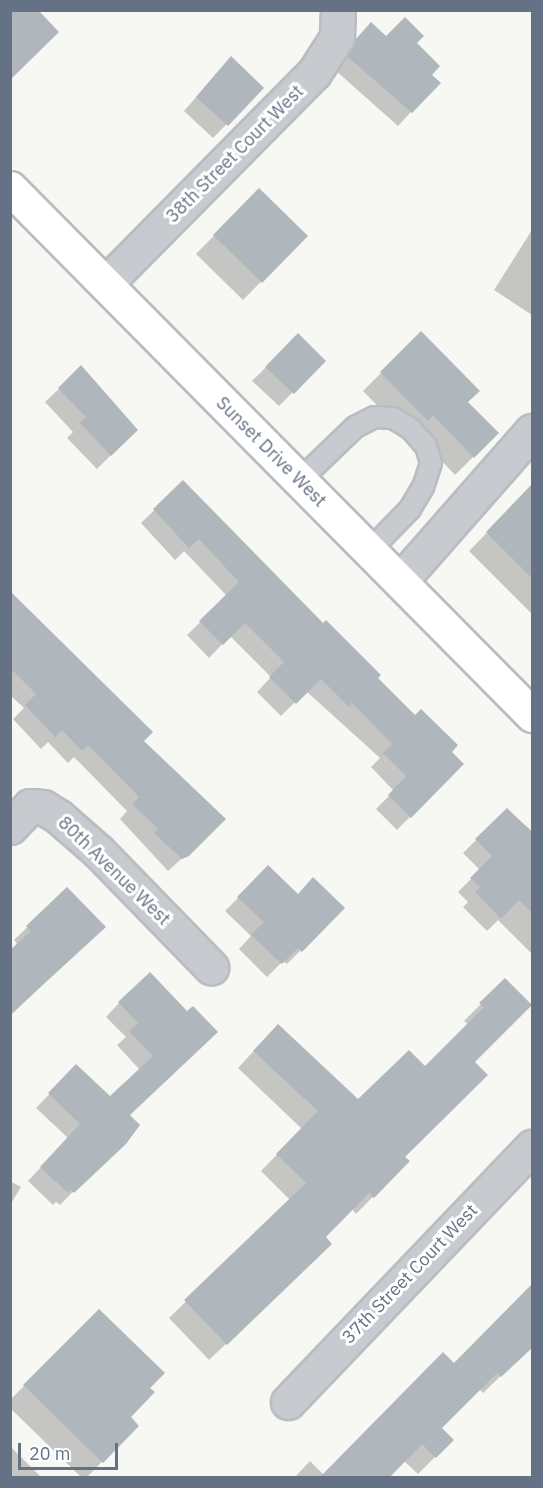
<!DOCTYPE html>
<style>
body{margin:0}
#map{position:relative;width:543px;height:1488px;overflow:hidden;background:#f7f7f4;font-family:"IBM Plex Sans",sans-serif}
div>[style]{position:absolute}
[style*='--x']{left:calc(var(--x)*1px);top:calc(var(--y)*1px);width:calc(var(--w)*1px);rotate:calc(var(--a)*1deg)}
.shadow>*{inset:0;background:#0003}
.building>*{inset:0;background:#afb6bc}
.roads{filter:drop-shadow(2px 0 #b9bdc2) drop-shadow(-2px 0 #b9bdc2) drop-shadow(0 2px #b9bdc2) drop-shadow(0 -2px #b9bdc2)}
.lane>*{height:20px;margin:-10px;padding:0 10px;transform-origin:10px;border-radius:10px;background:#c7cace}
.street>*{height:33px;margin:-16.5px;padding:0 16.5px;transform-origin:16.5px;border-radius:16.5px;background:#c7cace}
.secondary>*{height:33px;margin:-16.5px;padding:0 16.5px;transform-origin:16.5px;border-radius:16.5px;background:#fff}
span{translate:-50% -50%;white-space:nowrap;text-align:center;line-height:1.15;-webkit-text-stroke:6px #fff;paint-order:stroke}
.street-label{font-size:18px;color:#657286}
.frame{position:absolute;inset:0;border:12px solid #657286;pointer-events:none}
.scale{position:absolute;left:18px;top:1443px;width:100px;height:27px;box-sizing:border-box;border:3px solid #657286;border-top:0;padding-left:8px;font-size:18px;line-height:21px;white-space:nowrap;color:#657286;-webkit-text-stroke:4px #fff;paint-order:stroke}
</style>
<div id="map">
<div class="shadow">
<div style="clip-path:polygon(371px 25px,386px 38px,414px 43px,430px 75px,411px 112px,398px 126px,335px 70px,342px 54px)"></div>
<div style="clip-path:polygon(218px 72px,262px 88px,213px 138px,184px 111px)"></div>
<div style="clip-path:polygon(259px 190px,306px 236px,243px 300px,196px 254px)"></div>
<div style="clip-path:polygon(532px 230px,532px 315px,494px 290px)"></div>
<div style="clip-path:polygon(421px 333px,466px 402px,497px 433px,455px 475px,414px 432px,409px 438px,363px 391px)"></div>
<div style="clip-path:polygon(298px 336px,324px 361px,279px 406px,252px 381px)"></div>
<div style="clip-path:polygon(81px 368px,136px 430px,97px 469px,67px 438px,73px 432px,45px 402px)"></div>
<div style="clip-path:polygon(183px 482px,462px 764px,397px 830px,376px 809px,394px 791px,371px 767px,380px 758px,306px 691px,281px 716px,257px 692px,271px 677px,230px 636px,209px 658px,187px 635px,227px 596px,184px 551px,175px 560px,141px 523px)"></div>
<div style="clip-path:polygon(524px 495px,532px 503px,532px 614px,469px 551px)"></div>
<div style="clip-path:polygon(10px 592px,142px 741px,210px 833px,168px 871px,120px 819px,127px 811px,74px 757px,68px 763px,48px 742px,41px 749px,13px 719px,24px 708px,10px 695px)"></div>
<div style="clip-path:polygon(507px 810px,532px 831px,532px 954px,498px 920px,487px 931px,463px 907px,468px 902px,458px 892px,480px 870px,463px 853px)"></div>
<div style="clip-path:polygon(268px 868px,297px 895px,343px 908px,287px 964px,283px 961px,267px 977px,239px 949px,251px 936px,225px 911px)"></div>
<div style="clip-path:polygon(67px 889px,103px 927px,10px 1016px,10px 952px,18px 945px,14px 940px)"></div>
<div style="clip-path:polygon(505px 980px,473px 1062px,403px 1157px,408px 1161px,356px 1214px,352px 1209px,324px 1237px,314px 1260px,209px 1360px,169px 1318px,290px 1200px,261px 1171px,302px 1129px,238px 1068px,261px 1043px,358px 1101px,425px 1068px,469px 1025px,464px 1021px)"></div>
<div style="clip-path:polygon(119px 1003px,187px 1013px,128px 1116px,138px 1125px,60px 1205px,56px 1202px,53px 1205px,28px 1181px,68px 1138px,36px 1108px,63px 1080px,110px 1098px,140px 1070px,117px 1045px,126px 1037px,106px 1017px)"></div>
<div style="clip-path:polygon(10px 1181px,21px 1187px,10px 1205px)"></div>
<div style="clip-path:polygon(532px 1286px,532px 1346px,483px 1393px,479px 1389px,440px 1428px,452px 1440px,418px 1474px,404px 1461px,387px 1478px,294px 1478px,310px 1461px,324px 1475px,454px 1365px)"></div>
<div style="clip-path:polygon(99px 1311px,148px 1388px,129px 1417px,137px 1426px,86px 1478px,82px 1478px,10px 1408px,10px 1400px)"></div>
<div style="clip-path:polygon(10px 1446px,42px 1478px,10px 1478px)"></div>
</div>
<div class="building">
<div style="clip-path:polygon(10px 10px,38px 10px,59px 32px,10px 80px)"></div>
<div style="clip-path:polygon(405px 17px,424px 36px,417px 43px,440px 66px,432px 75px,441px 83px,412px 113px,347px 56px,356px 39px,371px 22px,386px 36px)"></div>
<div style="clip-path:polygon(231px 56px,264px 88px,228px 126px,196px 97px)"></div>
<div style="clip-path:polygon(259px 188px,308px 236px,262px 283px,213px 235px)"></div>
<div style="clip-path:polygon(421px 331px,480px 391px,468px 402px,499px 433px,474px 458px,433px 415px,428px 421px,380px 372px)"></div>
<div style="clip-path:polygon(298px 333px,326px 361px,294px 394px,265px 367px)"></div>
<div style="clip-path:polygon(81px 365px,138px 430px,111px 456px,80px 423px,86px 417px,58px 388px)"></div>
<div style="clip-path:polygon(183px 480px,323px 623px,326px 620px,381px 675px,378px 678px,415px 715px,421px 709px,458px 745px,452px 752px,464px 764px,411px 818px,388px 795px,406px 776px,383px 753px,392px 744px,352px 703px,349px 707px,321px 679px,296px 704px,269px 677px,284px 662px,245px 623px,223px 645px,199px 621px,239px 582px,199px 539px,189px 548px,153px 509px)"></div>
<div style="clip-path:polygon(532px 484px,532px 578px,486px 532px)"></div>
<div style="clip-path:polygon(10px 591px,153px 732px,144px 741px,226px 819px,189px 856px,182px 859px,154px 833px,158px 829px,132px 804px,139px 797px,88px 745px,82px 751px,62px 730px,55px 737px,25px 705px,36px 694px,10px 668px)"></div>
<div style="clip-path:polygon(507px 808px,532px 832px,532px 913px,519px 900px,501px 919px,475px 892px,480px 887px,470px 878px,492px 856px,475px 839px)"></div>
<div style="clip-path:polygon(268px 865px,298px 894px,313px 877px,345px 908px,302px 952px,298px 948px,282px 964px,251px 935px,264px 922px,237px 897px)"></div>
<div style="clip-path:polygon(67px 887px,106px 927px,10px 1015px,10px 950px,31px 931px,26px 926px)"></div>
<div style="clip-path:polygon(150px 972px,187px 1011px,193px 1006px,218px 1032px,130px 1115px,140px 1125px,126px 1144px,74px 1193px,70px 1189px,68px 1193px,40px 1167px,80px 1124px,48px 1093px,76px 1064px,110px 1096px,153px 1056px,129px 1031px,138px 1023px,118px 1002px)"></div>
<div style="clip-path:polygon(505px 978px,532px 1005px,475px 1062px,488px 1075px,405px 1157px,410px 1161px,374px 1198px,369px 1193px,326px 1237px,332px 1244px,227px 1345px,184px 1300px,306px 1183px,276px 1154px,318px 1111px,253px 1051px,278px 1024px,358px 1099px,409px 1050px,425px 1066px,484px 1007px,479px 1003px)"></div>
<div style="clip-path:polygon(532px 1284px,532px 1348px,501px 1377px,497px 1373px,442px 1428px,454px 1440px,436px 1458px,422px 1444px,389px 1478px,319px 1478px,443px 1352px,454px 1363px)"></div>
<div style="clip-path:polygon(99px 1309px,165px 1373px,150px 1388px,155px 1392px,131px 1417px,139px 1426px,103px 1463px,23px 1385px)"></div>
</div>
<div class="roads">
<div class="lane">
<div style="--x:300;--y:480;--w:76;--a:-43.9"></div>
<div style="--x:355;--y:427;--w:22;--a:-27"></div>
<div style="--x:375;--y:417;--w:18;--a:3"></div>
<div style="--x:393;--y:418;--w:21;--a:31"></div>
<div style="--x:411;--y:429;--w:23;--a:49"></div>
<div style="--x:426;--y:446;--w:18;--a:74"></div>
<div style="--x:431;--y:463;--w:25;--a:108"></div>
<div style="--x:423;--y:487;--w:26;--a:121"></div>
<div style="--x:410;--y:509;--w:59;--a:134.3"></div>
</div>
<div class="street">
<div style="--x:105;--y:284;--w:297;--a:-45.3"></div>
<div style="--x:314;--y:73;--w:43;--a:-57.4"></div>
<div style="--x:337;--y:37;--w:27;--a:-88"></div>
<div style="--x:400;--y:581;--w:200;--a:-48.7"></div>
<div style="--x:10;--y:827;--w:29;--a:-46"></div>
<div style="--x:30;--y:806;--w:13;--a:4"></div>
<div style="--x:43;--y:807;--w:19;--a:32"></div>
<div style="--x:59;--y:817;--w:53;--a:41.2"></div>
<div style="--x:99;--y:852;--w:161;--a:45.8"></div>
<div style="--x:288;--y:1402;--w:353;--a:-46.3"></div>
</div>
<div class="secondary">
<div style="--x:10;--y:188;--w:742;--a:45.27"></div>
</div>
</div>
<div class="street-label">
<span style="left:235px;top:154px;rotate:-45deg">38th Street Court West</span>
<span style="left:271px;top:452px;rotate:45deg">Sunset Drive West</span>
<span style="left:114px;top:871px;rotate:44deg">80th Avenue West</span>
<span style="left:410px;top:1274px;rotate:-46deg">37th Street Court West</span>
</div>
<div class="frame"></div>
<div class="scale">20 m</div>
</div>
